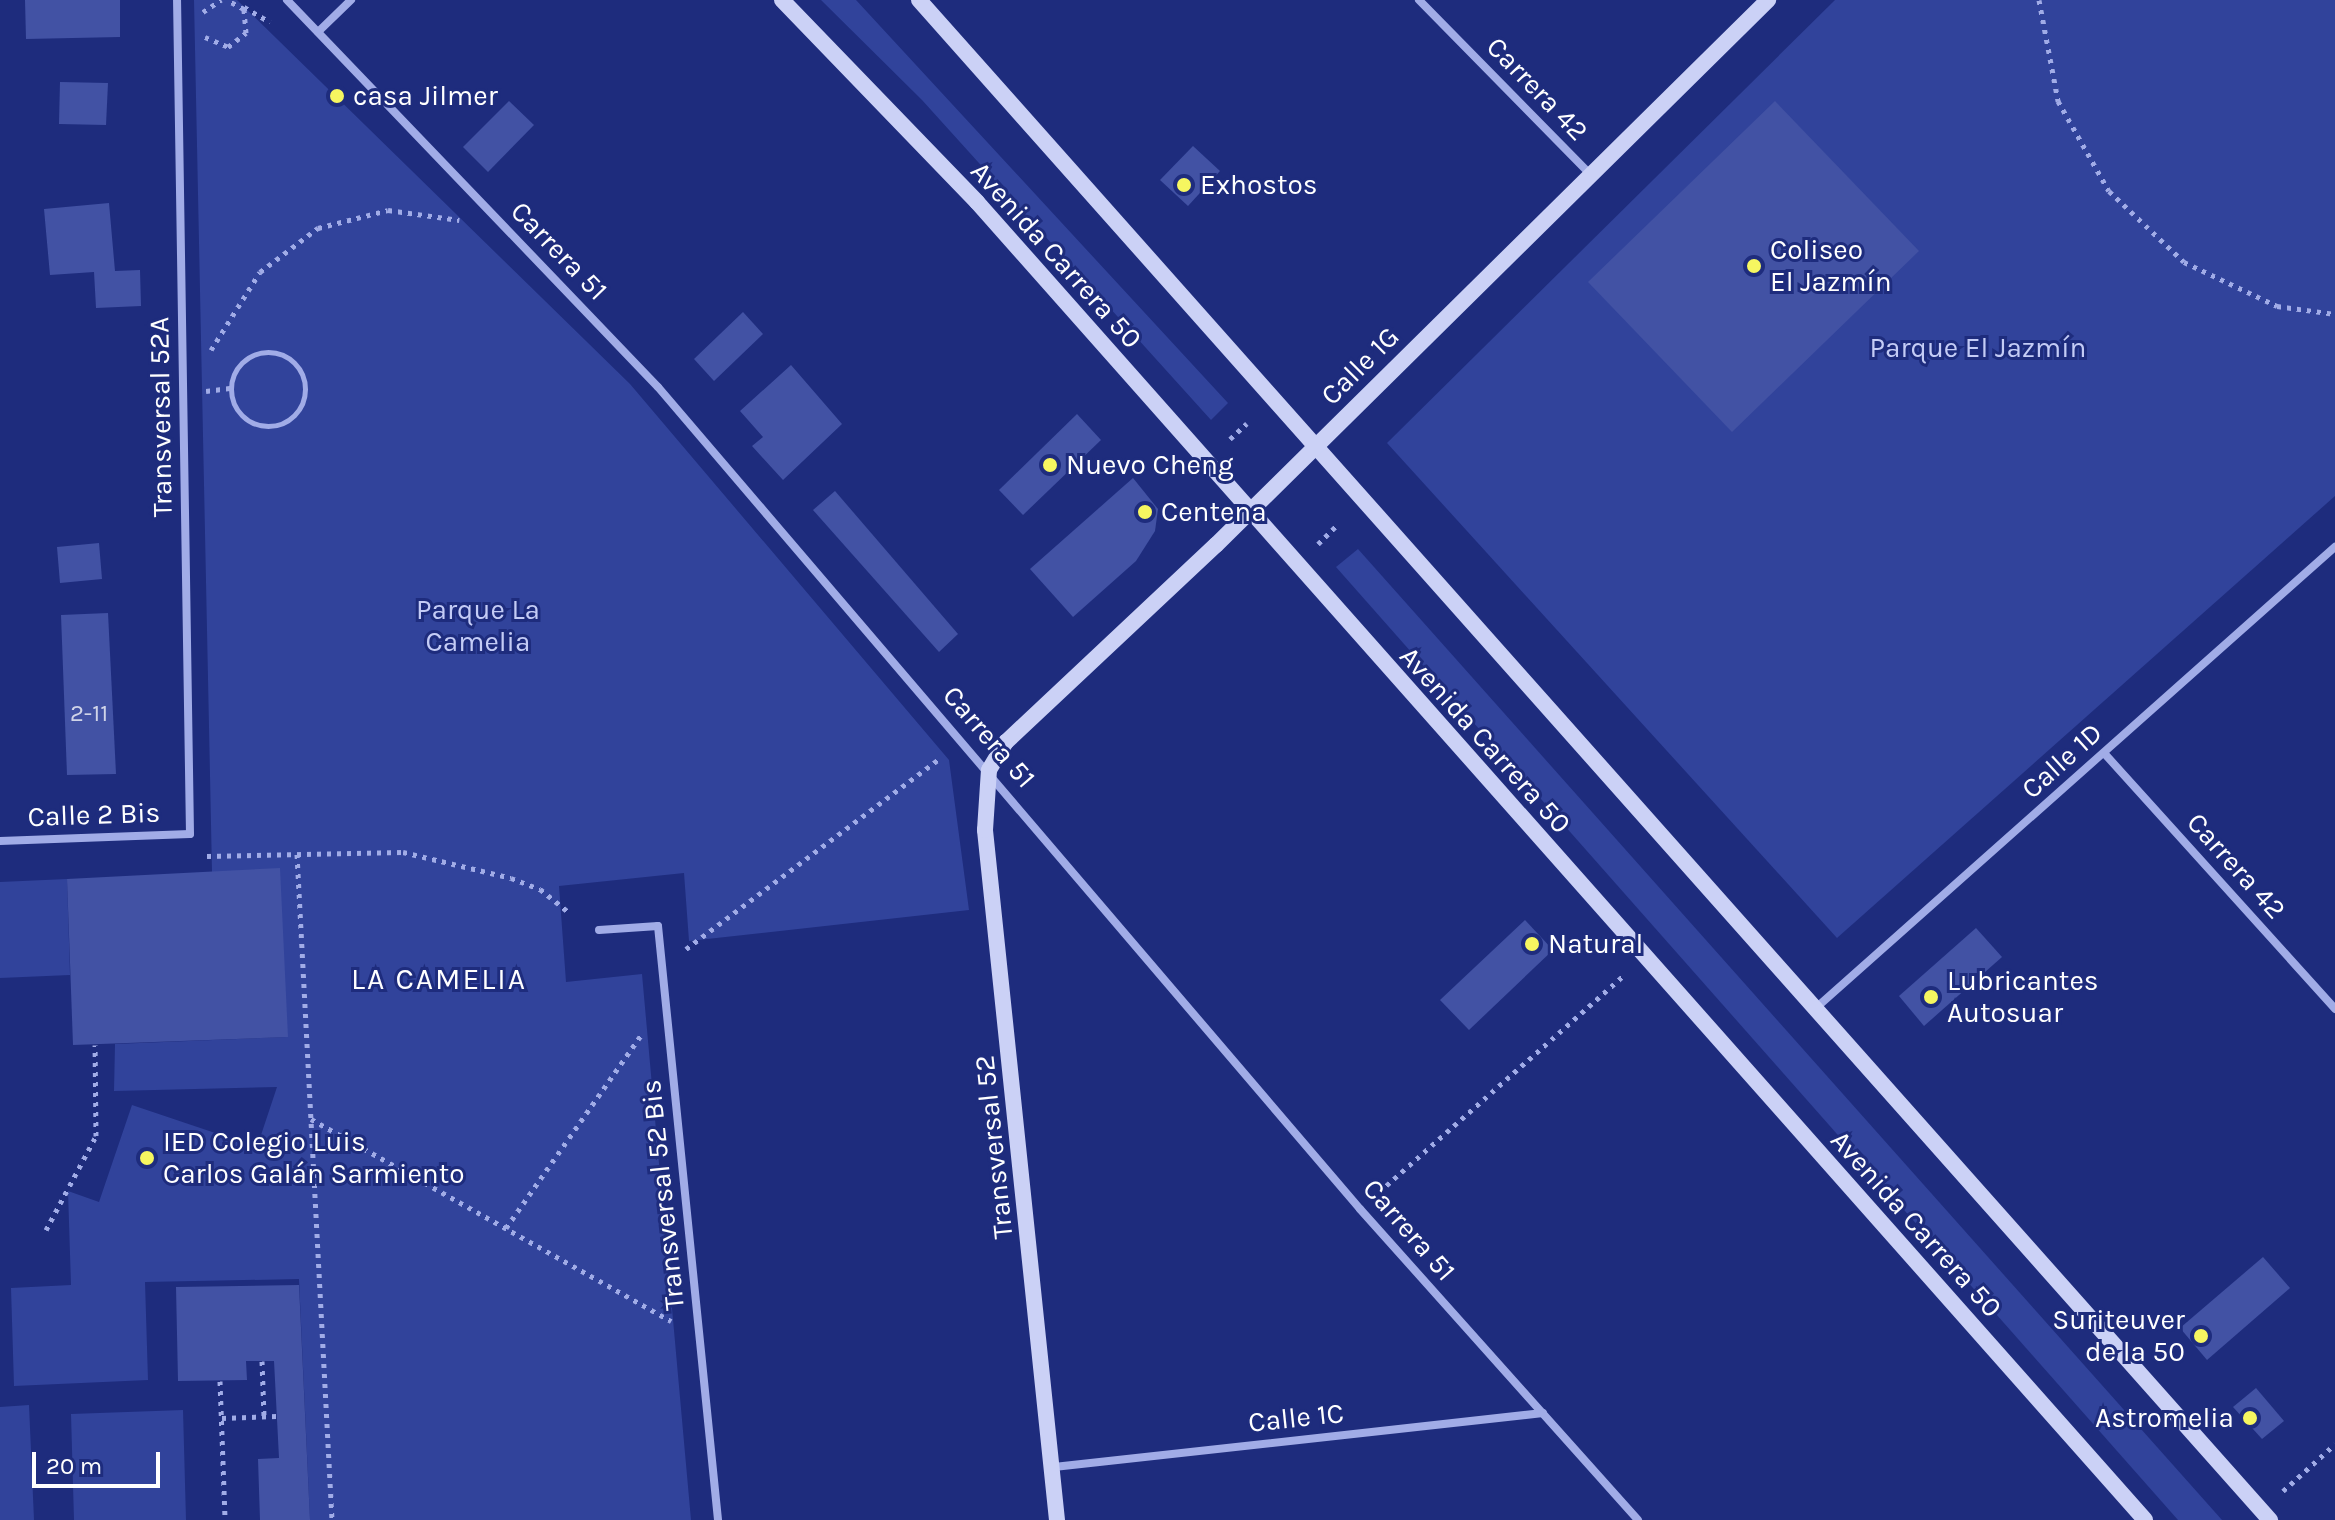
<!DOCTYPE html>
<meta charset="utf-8">
<style>
body{margin:0}
#map{position:relative;width:2335px;height:1520px;overflow:hidden;background:#1e2c7d;font-family:Karla,sans-serif}
div>[style]{position:absolute}
[style*='--x']{left:calc(var(--x)*1px);top:calc(var(--y)*1px);width:calc(var(--w)*1px);rotate:calc(var(--a)*1deg)}
.green>*{inset:0;background:#31439b}
.building>*{inset:0;background:#4252a4}
.path>*{height:5px;margin-top:-2.5px;transform-origin:0;background:repeating-linear-gradient(90deg,#a1ace7 0 4px,transparent 0 10px)}
.path>.ring{margin:-2.5px;padding:0;box-sizing:content-box;background:none;border:5px solid #a1ace7;border-radius:50%}
.street>*{height:8px;margin:-4px;padding:0 4px;transform-origin:4px;border-radius:4px;background:#a1ace7}
.secondary>*{height:16px;margin:-8px;padding:0 8px;transform-origin:8px;border-radius:8px;background:#cbd1f6}
.dots>*{width:22px;height:22px;translate:-50% -50%;box-sizing:border-box;border:4px solid #1e2c7d;border-radius:50%}
span{translate:-50% -50%;white-space:nowrap;text-align:center;line-height:1.15;-webkit-text-stroke:6px #1e2c7d;paint-order:stroke}
.number-label{font-size:24px;color:#d0d4e8}
.number-label span{-webkit-text-stroke-width:0}
.street-label{font-size:28px;color:#fff}
.poi-label{font-size:28px;color:#fff}
.left{translate:0 -50%;text-align:left}
.right{translate:-100% -50%;text-align:right}
.park-label{font-size:28px;color:#c4ccf6}
.neighbourhood-label{font-size:30px;color:#fff;letter-spacing:2px}
.scale{position:absolute;left:32px;top:1452px;width:128px;height:36px;box-sizing:border-box;border:4px solid #fff;border-top:0;padding-left:10px;font-size:24px;line-height:28px;white-space:nowrap;color:#fff;-webkit-text-stroke:6px #1e2c7d;paint-order:stroke}
</style>
<div id="map">
<div class="green">
<div style="clip-path:polygon(194px 0,237px 0,630px 384px,949px 760px,969px 910px,689px 941px,684px 873px,559px 886px,566px 982px,642px 974px,691px 1520px,310px 1520px,299px 1279px,145px 1282px,148px 1380px,14px 1386px,11px 1288px,71px 1285px,68px 1191px,99px 1202px,132px 1105px,257px 1147px,277px 1087px,114px 1091px,115px 1044px,287px 1037px,212px 872px)"></div>
<div style="clip-path:polygon(821px 0,856px 0,1228px 403px,1211px 420px,922px 100px)"></div>
<div style="clip-path:polygon(1835px 0,2335px 0,2335px 496px,1837px 938px,1387px 443px)"></div>
<div style="clip-path:polygon(1358px 549px,2222px 1520px,2178px 1520px,1336px 567px)"></div>
<div style="clip-path:polygon(67px 879px,70px 975px,0 978px,0 882px)"></div>
<div style="clip-path:polygon(29px 1405px,34px 1520px,0 1520px,0 1407px)"></div>
<div style="clip-path:polygon(183px 1410px,186px 1520px,74px 1520px,71px 1414px)"></div>
</div>
<div class="building">
<div style="clip-path:polygon(25px 0,120px 0,120px 37px,26px 39px)"></div>
<div style="clip-path:polygon(60px 82px,108px 83px,106px 125px,59px 124px)"></div>
<div style="clip-path:polygon(509px 101px,534px 125px,488px 172px,463px 147px)"></div>
<div style="clip-path:polygon(1775px 101px,1919px 251px,1732px 432px,1588px 282px)"></div>
<div style="clip-path:polygon(1193px 146px,1220px 171px,1188px 206px,1160px 180px)"></div>
<div style="clip-path:polygon(109px 203px,115px 271px,140px 270px,141px 306px,96px 308px,94px 272px,50px 275px,44px 209px)"></div>
<div style="clip-path:polygon(743px 312px,763px 334px,714px 381px,694px 359px)"></div>
<div style="clip-path:polygon(791px 365px,842px 424px,783px 480px,752px 446px,763px 437px,740px 411px)"></div>
<div style="clip-path:polygon(1077px 414px,1101px 440px,1023px 515px,999px 490px)"></div>
<div style="clip-path:polygon(1133px 478px,1158px 509px,1155px 531px,1136px 561px,1073px 617px,1030px 569px)"></div>
<div style="clip-path:polygon(835px 491px,958px 634px,939px 652px,813px 510px)"></div>
<div style="clip-path:polygon(99px 543px,102px 579px,60px 583px,57px 547px)"></div>
<div style="clip-path:polygon(108px 613px,116px 774px,67px 775px,61px 615px)"></div>
<div style="clip-path:polygon(280px 868px,288px 1037px,73px 1045px,67px 879px)"></div>
<div style="clip-path:polygon(1525px 920px,1553px 950px,1469px 1030px,1440px 1000px)"></div>
<div style="clip-path:polygon(1976px 928px,2002px 957px,1924px 1026px,1899px 996px)"></div>
<div style="clip-path:polygon(2263px 1257px,2290px 1288px,2207px 1360px,2180px 1328px)"></div>
<div style="clip-path:polygon(299px 1285px,310px 1520px,260px 1520px,258px 1459px,279px 1458px,274px 1361px,246px 1361px,247px 1380px,178px 1381px,176px 1287px)"></div>
<div style="clip-path:polygon(2256px 1388px,2284px 1421px,2262px 1439px,2233px 1407px)"></div>
</div>
<div class="path">
<div style="--x:2039;--y:0;--w:103;--a:79.3"></div>
<div style="--x:2058;--y:101;--w:103;--a:60.5"></div>
<div style="--x:2109;--y:191;--w:103;--a:43.4"></div>
<div style="--x:2184;--y:262;--w:103;--a:25.3"></div>
<div style="--x:2277;--y:306;--w:59;--a:7.9"></div>
<div style="--x:244;--y:7;--w:30;--a:30"></div>
<div style="--x:203;--y:12;--w:22;--a:-34"></div>
<div style="--x:205;--y:37;--w:25;--a:23"></div>
<div style="--x:228;--y:47;--w:23;--a:-38"></div>
<div style="--x:246;--y:33;--w:24;--a:-95"></div>
<div style="--x:244;--y:9;--w:19;--a:-152"></div>
<div style="--x:211;--y:350;--w:92;--a:-57.9"></div>
<div style="--x:260;--y:272;--w:73;--a:-37.2"></div>
<div style="--x:318;--y:228;--w:72;--a:-14.4"></div>
<div style="--x:388;--y:210;--w:72;--a:8"></div>
<div class="ring" style="left:231px;top:352px;width:69px;height:69px"></div>
<div style="--x:206;--y:391;--w:26;--a:-7"></div>
<div style="--x:1230;--y:439;--w:23;--a:-43"></div>
<div style="--x:1318;--y:544;--w:27;--a:-45"></div>
<div style="--x:297;--y:854;--w:667;--a:86.99"></div>
<div style="--x:207;--y:856;--w:196;--a:-1.2"></div>
<div style="--x:403;--y:852;--w:111;--a:13.5"></div>
<div style="--x:511;--y:878;--w:31;--a:21"></div>
<div style="--x:540;--y:889;--w:35;--a:39"></div>
<div style="--x:686;--y:949;--w:318;--a:-36.9"></div>
<div style="--x:311;--y:1119;--w:413;--a:29.3"></div>
<div style="--x:1379;--y:1192;--w:326;--a:-41.5"></div>
<div style="--x:506;--y:1228;--w:239;--a:-55"></div>
<div style="--x:46;--y:1230;--w:106;--a:-62"></div>
<div style="--x:96;--y:1136;--w:91;--a:-90.6"></div>
<div style="--x:262;--y:1361;--w:55;--a:87.9"></div>
<div style="--x:220;--y:1381;--w:139;--a:87.9"></div>
<div style="--x:222;--y:1418;--w:55;--a:-2.1"></div>
<div style="--x:2283;--y:1491;--w:70;--a:-42.1"></div>
</div>
<div class="street">
<div style="--x:287;--y:0;--w:536;--a:46.21"></div>
<div style="--x:658;--y:387;--w:1081;--a:49.5"></div>
<div style="--x:1360;--y:1209;--w:417;--a:48.2"></div>
<div style="--x:1419;--y:0;--w:245;--a:45.5"></div>
<div style="--x:318;--y:32;--w:46;--a:-44.1"></div>
<div style="--x:2104;--y:753;--w:345;--a:47.9"></div>
<div style="--x:0;--y:841;--w:190;--a:-2.1"></div>
<div style="--x:190;--y:834;--w:834;--a:-90.89"></div>
<div style="--x:599;--y:930;--w:59;--a:-3.9"></div>
<div style="--x:658;--y:926;--w:597;--a:84.23"></div>
<div style="--x:1817;--y:1007;--w:693;--a:-41.61"></div>
<div style="--x:1054;--y:1467;--w:492;--a:-6.3"></div>
</div>
<div class="secondary">
<div style="--x:782;--y:0;--w:281;--a:46"></div>
<div style="--x:977;--y:202;--w:1761;--a:48.45"></div>
<div style="--x:919;--y:0;--w:2034;--a:48.37"></div>
<div style="--x:1057;--y:1520;--w:694;--a:-95.96"></div>
<div style="--x:985;--y:830;--w:60;--a:-86.2"></div>
<div style="--x:989;--y:770;--w:33;--a:-59"></div>
<div style="--x:1006;--y:742;--w:288;--a:-43.2"></div>
<div style="--x:1216;--y:545;--w:776;--a:-44.63"></div>
</div>
<div class="dots">
<div style="left:337px;top:96px;background:#f6f660"></div>
<div style="left:1184px;top:185px;background:#f6f660"></div>
<div style="left:1754px;top:266px;background:#f6f660"></div>
<div style="left:1050px;top:465px;background:#f6f660"></div>
<div style="left:1145px;top:512px;background:#f6f660"></div>
<div style="left:1532px;top:944px;background:#f6f660"></div>
<div style="left:1931px;top:997px;background:#f6f660"></div>
<div style="left:147px;top:1158px;background:#f6f660"></div>
<div style="left:2201px;top:1336px;background:#f6f660"></div>
<div style="left:2250px;top:1418px;background:#f6f660"></div>
</div>
<div class="number-label">
<span style="left:89px;top:714px">2-11</span>
</div>
<div class="street-label">
<span style="left:1537px;top:89px;rotate:46deg">Carrera 42</span>
<span style="left:559px;top:251px;rotate:46deg">Carrera 51</span>
<span style="left:1056px;top:255px;rotate:48deg">Avenida Carrera 50</span>
<span style="left:1360px;top:366px;rotate:-45deg">Calle 1G</span>
<span style="left:161px;top:417px;rotate:-91deg">Transversal 52A</span>
<span style="left:989px;top:737px;rotate:49deg">Carrera 51</span>
<span style="left:1485px;top:740px;rotate:48deg">Avenida Carrera 50</span>
<span style="left:2062px;top:761px;rotate:-42deg">Calle 1D</span>
<span style="left:94px;top:815px;rotate:-2deg">Calle 2 Bis</span>
<span style="left:2236px;top:866px;rotate:48deg">Carrera 42</span>
<span style="left:994px;top:1147px;rotate:-96deg">Transversal 52</span>
<span style="left:663px;top:1195px;rotate:-96deg">Transversal 52 Bis</span>
<span style="left:1916px;top:1224px;rotate:48deg">Avenida Carrera 50</span>
<span style="left:1409px;top:1230px;rotate:49deg">Carrera 51</span>
<span style="left:1296px;top:1418px;rotate:-6deg">Calle 1C</span>
</div>
<div class="poi-label">
<span class="left" style="left:353px;top:96px">casa Jilmer</span>
<span class="left" style="left:1200px;top:185px">Exhostos</span>
<span class="left" style="left:1770px;top:266px">Coliseo<br>El Jazmín</span>
<span class="left" style="left:1066px;top:465px">Nuevo Cheng</span>
<span class="left" style="left:1161px;top:512px">Centena</span>
<span class="left" style="left:1548px;top:944px">Natural</span>
<span class="left" style="left:1947px;top:997px">Lubricantes<br>Autosuar</span>
<span class="left" style="left:163px;top:1158px">IED Colegio Luis<br>Carlos Galán Sarmiento</span>
<span class="right" style="left:2185px;top:1336px">Suriteuver<br>de la 50</span>
<span class="right" style="left:2234px;top:1418px">Astromelia</span>
</div>
<div class="park-label">
<span style="left:1978px;top:348px">Parque El Jazmín</span>
<span style="left:478px;top:626px">Parque La<br>Camelia</span>
</div>
<div class="neighbourhood-label">
<span style="left:439px;top:979px">LA CAMELIA</span>
</div>
<div class="scale">20 m</div>
</div>
